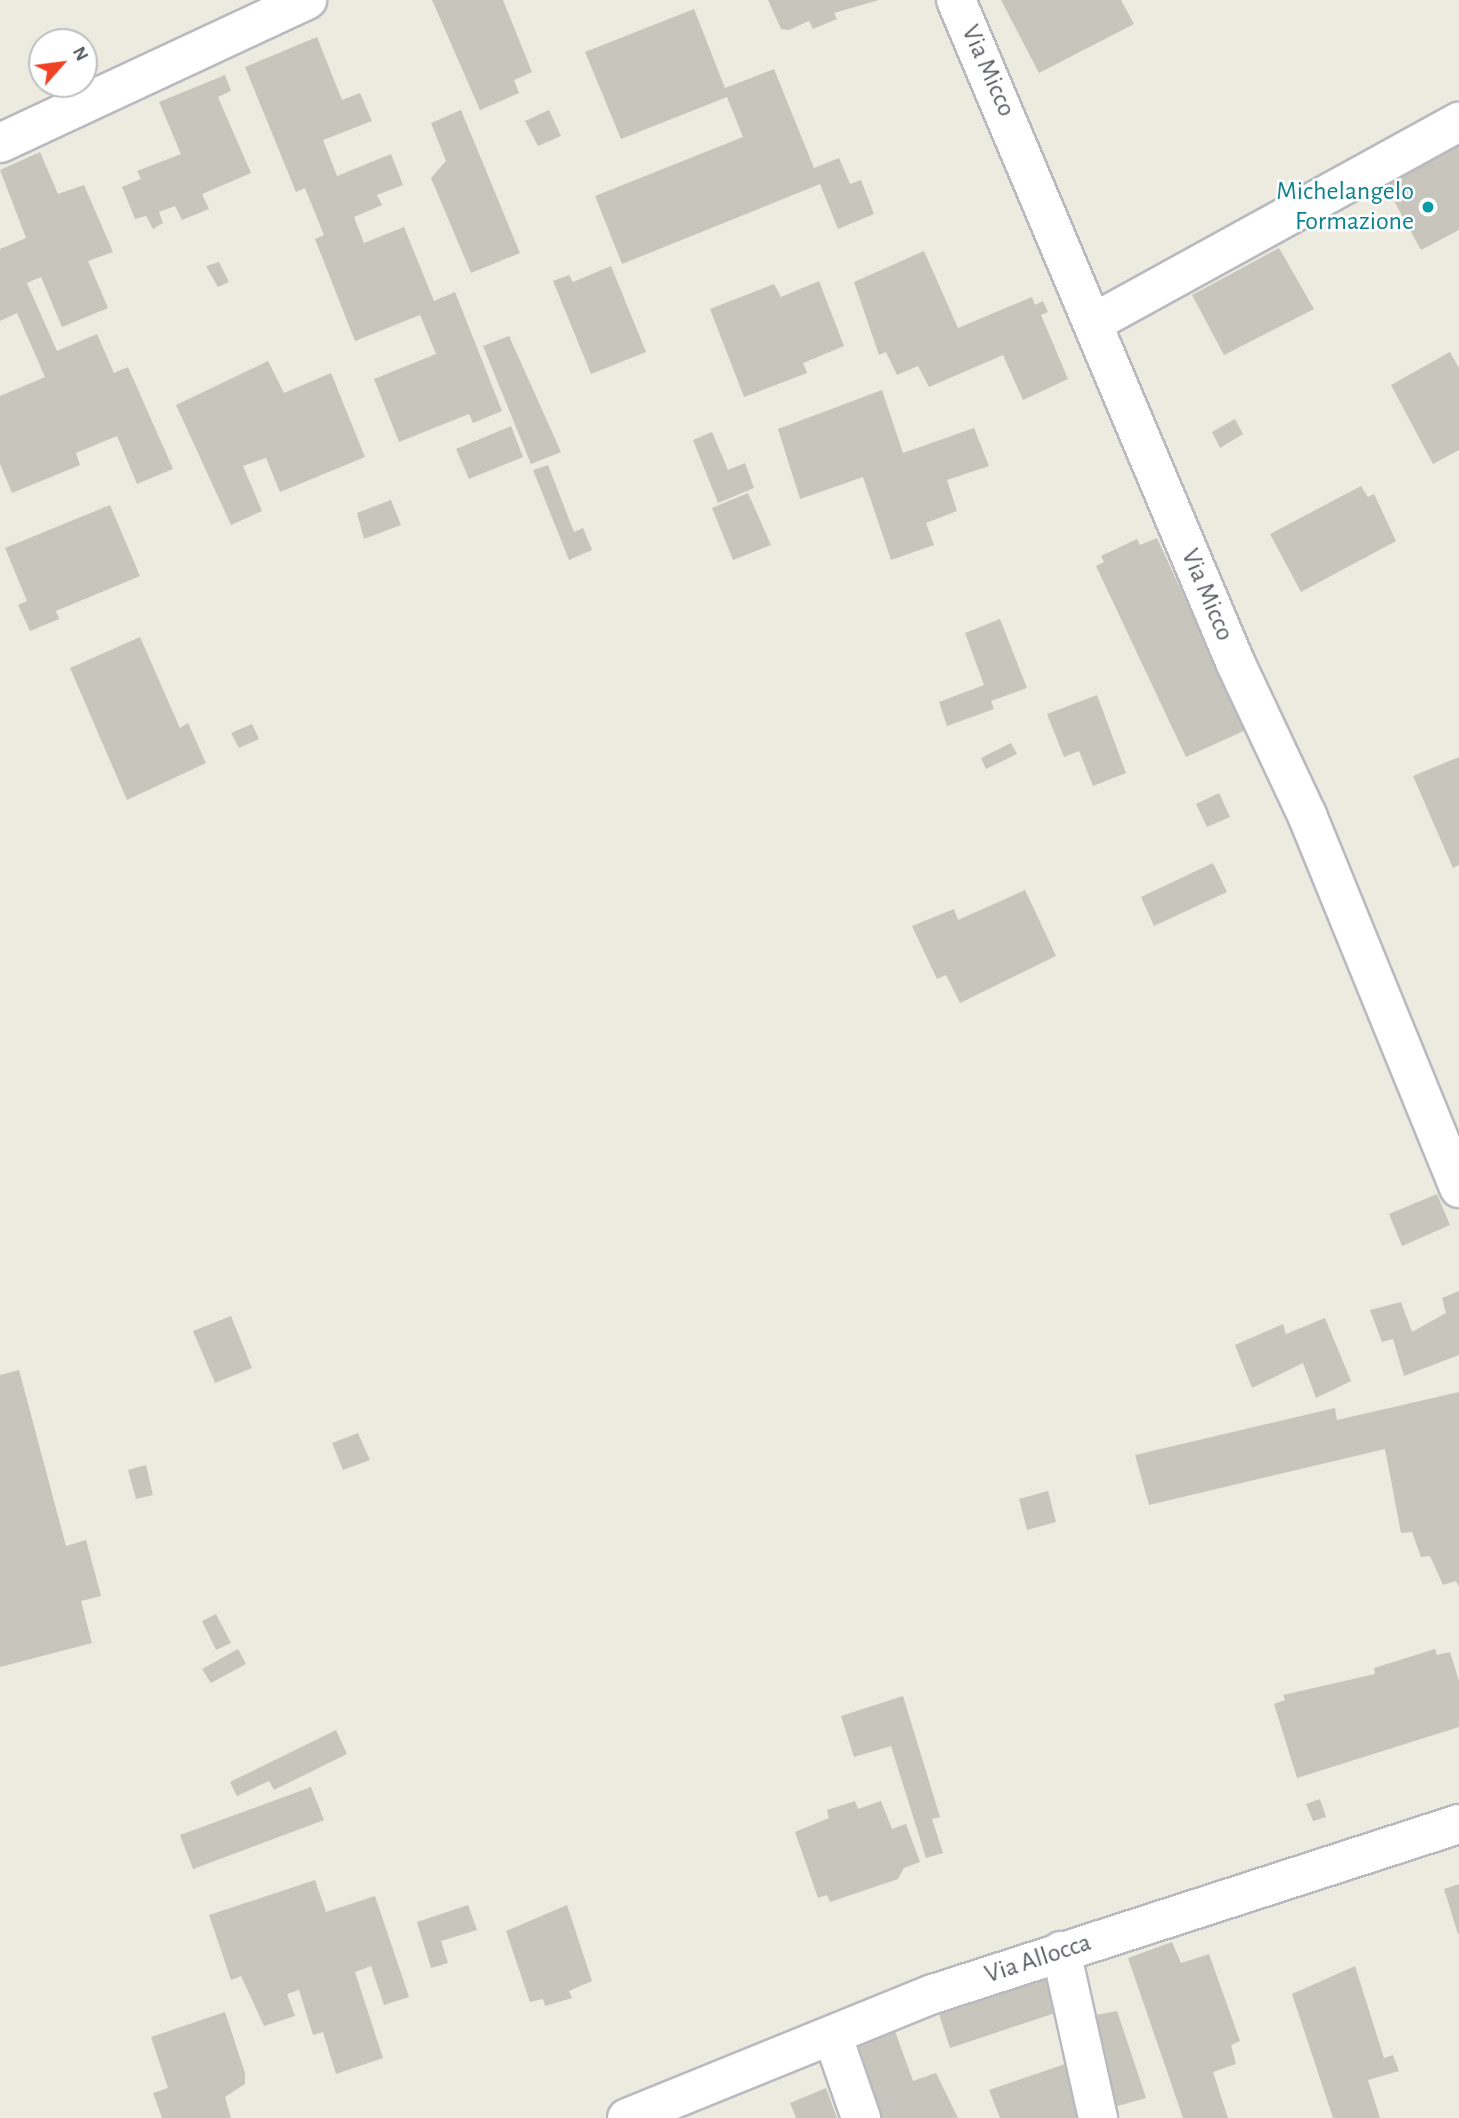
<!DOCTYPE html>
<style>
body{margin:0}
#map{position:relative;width:1459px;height:2118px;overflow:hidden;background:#edebe0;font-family:"Alegreya Sans",sans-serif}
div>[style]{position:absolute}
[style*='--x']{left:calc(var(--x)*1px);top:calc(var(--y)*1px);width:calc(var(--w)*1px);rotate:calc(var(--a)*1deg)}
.building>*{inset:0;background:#c8c5bd}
.roads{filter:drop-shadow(2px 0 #b8bac0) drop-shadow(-2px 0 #b8bac0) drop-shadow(0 2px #b8bac0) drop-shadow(0 -2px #b8bac0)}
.minor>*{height:38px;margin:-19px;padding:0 19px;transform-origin:19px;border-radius:19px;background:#fff}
.dots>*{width:19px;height:19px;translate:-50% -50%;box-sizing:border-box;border:4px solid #fff;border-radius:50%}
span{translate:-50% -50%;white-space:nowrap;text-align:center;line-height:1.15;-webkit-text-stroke:5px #fff;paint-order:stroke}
.street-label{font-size:26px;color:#595c62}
.culture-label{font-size:26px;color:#0d838f}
.right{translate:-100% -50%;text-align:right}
.north{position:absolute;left:28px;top:28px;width:70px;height:70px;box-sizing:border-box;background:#fff;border:2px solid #bdbec0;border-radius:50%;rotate:62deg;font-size:19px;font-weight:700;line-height:28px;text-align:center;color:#595c62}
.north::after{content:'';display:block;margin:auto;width:24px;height:32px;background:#f04222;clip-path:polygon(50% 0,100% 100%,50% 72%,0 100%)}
</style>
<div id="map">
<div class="building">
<div style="clip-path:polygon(432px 0,503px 0,532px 72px,514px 80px,519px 93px,480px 110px)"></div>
<div style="clip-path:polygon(768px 0,879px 0,834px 13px,837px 19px,813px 29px,809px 21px,789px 30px,781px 29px)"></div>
<div style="clip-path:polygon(1001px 0,1121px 0,1134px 24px,1039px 73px)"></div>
<div style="clip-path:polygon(694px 9px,725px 88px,774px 69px,814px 168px,839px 158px,850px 184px,861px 180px,874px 214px,838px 229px,820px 184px,622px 264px,595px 196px,743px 137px,727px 97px,621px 139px,585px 52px)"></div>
<div style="clip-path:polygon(317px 37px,342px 100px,360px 93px,372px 121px,323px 140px,337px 176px,391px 154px,403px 185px,377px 195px,382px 205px,354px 217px,364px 243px,404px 227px,434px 301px,455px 292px,502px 411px,473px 423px,469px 414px,399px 442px,374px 379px,436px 354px,420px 315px,355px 341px,315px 239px,324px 235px,305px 188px,296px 192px,245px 67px)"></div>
<div style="clip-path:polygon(225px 75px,231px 91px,218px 97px,251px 173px,202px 194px,209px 209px,182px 220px,175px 206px,159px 212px,163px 223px,153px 229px,146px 216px,135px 219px,122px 187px,141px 179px,137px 171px,181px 154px,159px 102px)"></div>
<div style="clip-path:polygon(461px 110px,520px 253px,471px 273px,431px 178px,446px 161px,431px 123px)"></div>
<div style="clip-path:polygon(549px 110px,561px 136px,538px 146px,525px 121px)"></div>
<div style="clip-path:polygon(1459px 142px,1459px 230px,1421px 250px,1384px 183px)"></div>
<div style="clip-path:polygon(40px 152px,58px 194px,84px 185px,113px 252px,88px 261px,108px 308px,62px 327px,41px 277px,27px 283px,57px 351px,97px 334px,114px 373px,128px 367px,173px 469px,137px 484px,117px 436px,76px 453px,80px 465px,12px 493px,0 464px,0 396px,45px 377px,17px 313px,0 321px,0 249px,26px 238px,0 170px)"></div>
<div style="clip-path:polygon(1279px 248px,1314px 309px,1224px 355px,1192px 295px)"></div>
<div style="clip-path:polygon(924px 251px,958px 328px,1032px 297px,1035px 305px,1043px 301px,1048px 312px,1041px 315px,1068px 379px,1023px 400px,1003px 355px,929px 387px,918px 366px,897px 375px,886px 352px,879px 355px,854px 282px)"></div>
<div style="clip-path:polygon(219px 262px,229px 282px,218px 287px,206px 266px)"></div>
<div style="clip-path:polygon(611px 266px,646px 352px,591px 374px,553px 281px,569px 275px,573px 282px)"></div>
<div style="clip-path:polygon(819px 281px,844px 346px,803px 363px,807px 373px,744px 397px,710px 309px,774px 284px,781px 297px)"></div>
<div style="clip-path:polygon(509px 336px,561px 452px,531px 464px,483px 346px)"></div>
<div style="clip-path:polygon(1450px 352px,1459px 368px,1459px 450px,1433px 464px,1391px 385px)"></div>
<div style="clip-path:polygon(268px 361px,284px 393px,331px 373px,365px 457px,280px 492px,266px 458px,243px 466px,262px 511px,231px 525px,176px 405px)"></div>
<div style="clip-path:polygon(882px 390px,903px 453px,974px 428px,989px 466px,947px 480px,957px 511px,926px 523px,934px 545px,891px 560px,863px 477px,800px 499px,778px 429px)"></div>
<div style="clip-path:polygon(1235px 419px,1243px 434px,1220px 448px,1212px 432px)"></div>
<div style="clip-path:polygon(511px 426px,523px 457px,469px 479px,456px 449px)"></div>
<div style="clip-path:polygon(712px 432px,728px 470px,745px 463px,754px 488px,718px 503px,693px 440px)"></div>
<div style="clip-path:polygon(548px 465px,574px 532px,583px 528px,592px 550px,569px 560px,533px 470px)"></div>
<div style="clip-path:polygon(1361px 486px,1368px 497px,1374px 494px,1396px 541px,1301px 592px,1270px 534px)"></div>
<div style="clip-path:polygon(748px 493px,771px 545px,733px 560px,712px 508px)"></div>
<div style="clip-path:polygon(391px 500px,401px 525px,364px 539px,357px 513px)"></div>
<div style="clip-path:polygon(110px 505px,140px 576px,56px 611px,59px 619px,30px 631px,18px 605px,27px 601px,5px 548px)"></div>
<div style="clip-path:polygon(1157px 538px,1246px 730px,1186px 757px,1096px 566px,1104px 562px,1101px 556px,1137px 539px,1140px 545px)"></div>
<div style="clip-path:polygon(1000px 619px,1027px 688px,991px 701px,994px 709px,947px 726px,939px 702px,984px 685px,965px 633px)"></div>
<div style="clip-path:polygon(140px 637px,180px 728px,188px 723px,206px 763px,127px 800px,70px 668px)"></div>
<div style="clip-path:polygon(1097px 695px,1126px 773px,1093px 786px,1079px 751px,1064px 757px,1047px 714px)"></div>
<div style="clip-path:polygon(252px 724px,259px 739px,239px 748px,231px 733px)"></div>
<div style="clip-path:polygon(1011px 743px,1017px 754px,986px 769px,981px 758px)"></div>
<div style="clip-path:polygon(1459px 757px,1459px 865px,1453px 868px,1413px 776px)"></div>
<div style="clip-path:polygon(1219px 793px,1230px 817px,1207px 827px,1196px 804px)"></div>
<div style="clip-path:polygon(1213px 863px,1227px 892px,1154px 926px,1141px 897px)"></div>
<div style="clip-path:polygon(1025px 890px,1056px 956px,960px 1003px,946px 975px,937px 979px,912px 926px,954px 909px,958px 920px)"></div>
<div style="clip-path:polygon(1437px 1194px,1450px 1225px,1402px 1246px,1389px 1214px)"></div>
<div style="clip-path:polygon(1459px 1291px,1459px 1355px,1404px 1376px,1393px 1339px,1382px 1342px,1370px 1310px,1401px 1302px,1412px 1332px,1446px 1313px,1442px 1298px)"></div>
<div style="clip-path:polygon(231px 1316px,252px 1368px,215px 1383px,193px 1331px)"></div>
<div style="clip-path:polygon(1325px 1318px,1351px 1381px,1316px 1398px,1303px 1363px,1252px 1388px,1235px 1345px,1283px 1324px,1286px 1334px)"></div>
<div style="clip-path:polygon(19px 1370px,66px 1546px,86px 1540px,101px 1596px,81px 1601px,92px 1643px,0 1667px,0 1375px)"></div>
<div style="clip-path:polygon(1459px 1392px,1459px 1587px,1456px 1581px,1443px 1585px,1430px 1556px,1421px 1557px,1412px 1532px,1401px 1533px,1385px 1449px,1149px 1505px,1135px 1455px,1335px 1408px,1337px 1420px)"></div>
<div style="clip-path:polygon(358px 1433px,370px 1460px,343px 1470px,332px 1443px)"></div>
<div style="clip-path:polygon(146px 1465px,153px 1495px,136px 1499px,128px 1470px)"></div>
<div style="clip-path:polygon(1048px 1491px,1056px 1522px,1027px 1530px,1019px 1499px)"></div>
<div style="clip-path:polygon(216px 1614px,231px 1643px,216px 1650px,202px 1621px)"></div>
<div style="clip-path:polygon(238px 1649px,246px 1664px,211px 1683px,202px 1669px)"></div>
<div style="clip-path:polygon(1435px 1649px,1437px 1655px,1450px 1652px,1459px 1681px,1459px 1727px,1297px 1778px,1274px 1704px,1285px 1700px,1283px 1695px,1375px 1674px,1374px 1668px)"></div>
<div style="clip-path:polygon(903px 1696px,940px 1817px,932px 1819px,943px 1853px,926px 1858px,891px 1746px,854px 1757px,841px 1716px)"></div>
<div style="clip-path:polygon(336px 1730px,347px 1754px,274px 1790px,269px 1781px,237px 1796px,230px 1782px)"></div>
<div style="clip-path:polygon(311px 1787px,324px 1820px,193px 1869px,180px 1835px)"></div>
<div style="clip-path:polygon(1320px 1799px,1326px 1817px,1313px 1821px,1306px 1804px)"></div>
<div style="clip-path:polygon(855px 1801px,858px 1809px,881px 1801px,892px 1829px,906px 1824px,920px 1862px,904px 1868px,898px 1879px,830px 1902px,827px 1895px,818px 1898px,795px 1832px,829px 1818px,827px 1810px)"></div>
<div style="clip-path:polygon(315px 1880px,326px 1912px,375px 1896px,409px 1997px,384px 2005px,371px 1966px,355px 1972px,383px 2058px,336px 2074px,323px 2032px,313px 2035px,299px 1990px,287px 1994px,295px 2016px,264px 2026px,241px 1976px,231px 1980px,209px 1915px)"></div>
<div style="clip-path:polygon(1459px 1884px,1459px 1934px,1458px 1934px,1444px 1889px)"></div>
<div style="clip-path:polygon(468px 1905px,477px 1930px,441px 1941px,448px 1963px,431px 1968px,417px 1922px)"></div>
<div style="clip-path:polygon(567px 1905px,592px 1981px,569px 1991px,572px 1998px,545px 2006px,543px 1999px,530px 2002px,506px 1931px)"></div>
<div style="clip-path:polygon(1172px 1942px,1181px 1963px,1209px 1954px,1240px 2041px,1231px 2045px,1236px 2064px,1213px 2072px,1228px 2118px,1183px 2118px,1128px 1958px)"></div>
<div style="clip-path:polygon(1355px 1966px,1384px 2058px,1393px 2055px,1399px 2071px,1368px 2080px,1380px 2118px,1333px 2118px,1292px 1994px)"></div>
<div style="clip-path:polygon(1046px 1974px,1061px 2011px,950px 2048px,938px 2011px)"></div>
<div style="clip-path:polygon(1117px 2011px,1146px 2098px,1107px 2109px,1086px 2017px)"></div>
<div style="clip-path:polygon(225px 2012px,245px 2073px,245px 2084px,225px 2097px,231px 2118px,162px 2118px,153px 2093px,168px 2088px,151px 2037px)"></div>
<div style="clip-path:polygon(895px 2031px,913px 2081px,936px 2073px,958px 2118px,882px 2118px,858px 2043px)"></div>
<div style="clip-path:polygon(1065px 2064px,1083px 2118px,1000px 2118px,989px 2090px)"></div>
<div style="clip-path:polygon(826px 2088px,837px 2118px,796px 2118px,790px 2103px)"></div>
</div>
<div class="roads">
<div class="minor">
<div style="--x:956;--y:0;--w:721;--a:67.14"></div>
<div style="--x:1236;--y:664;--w:167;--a:64.8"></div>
<div style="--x:1307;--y:815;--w:403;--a:67.8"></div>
<div style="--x:0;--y:143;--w:339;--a:-25"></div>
<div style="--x:1093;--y:323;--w:418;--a:-28.8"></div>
<div style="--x:1061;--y:1951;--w:171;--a:77.5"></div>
<div style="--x:833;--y:2037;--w:86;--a:70.9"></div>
<div style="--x:627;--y:2118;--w:330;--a:-22.1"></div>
<div style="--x:933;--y:1994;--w:553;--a:-17.91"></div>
</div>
</div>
<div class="dots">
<div style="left:1428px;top:207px;background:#0f9aa8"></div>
</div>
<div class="street-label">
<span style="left:988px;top:71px;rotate:66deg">Via Micco</span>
<span style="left:1207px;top:595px;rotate:67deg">Via Micco</span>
<span style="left:1038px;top:1959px;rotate:-18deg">Via Allocca</span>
</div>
<div class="culture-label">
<span class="right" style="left:1414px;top:207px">Michelangelo<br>Formazione</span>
</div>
<div class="north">N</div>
</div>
